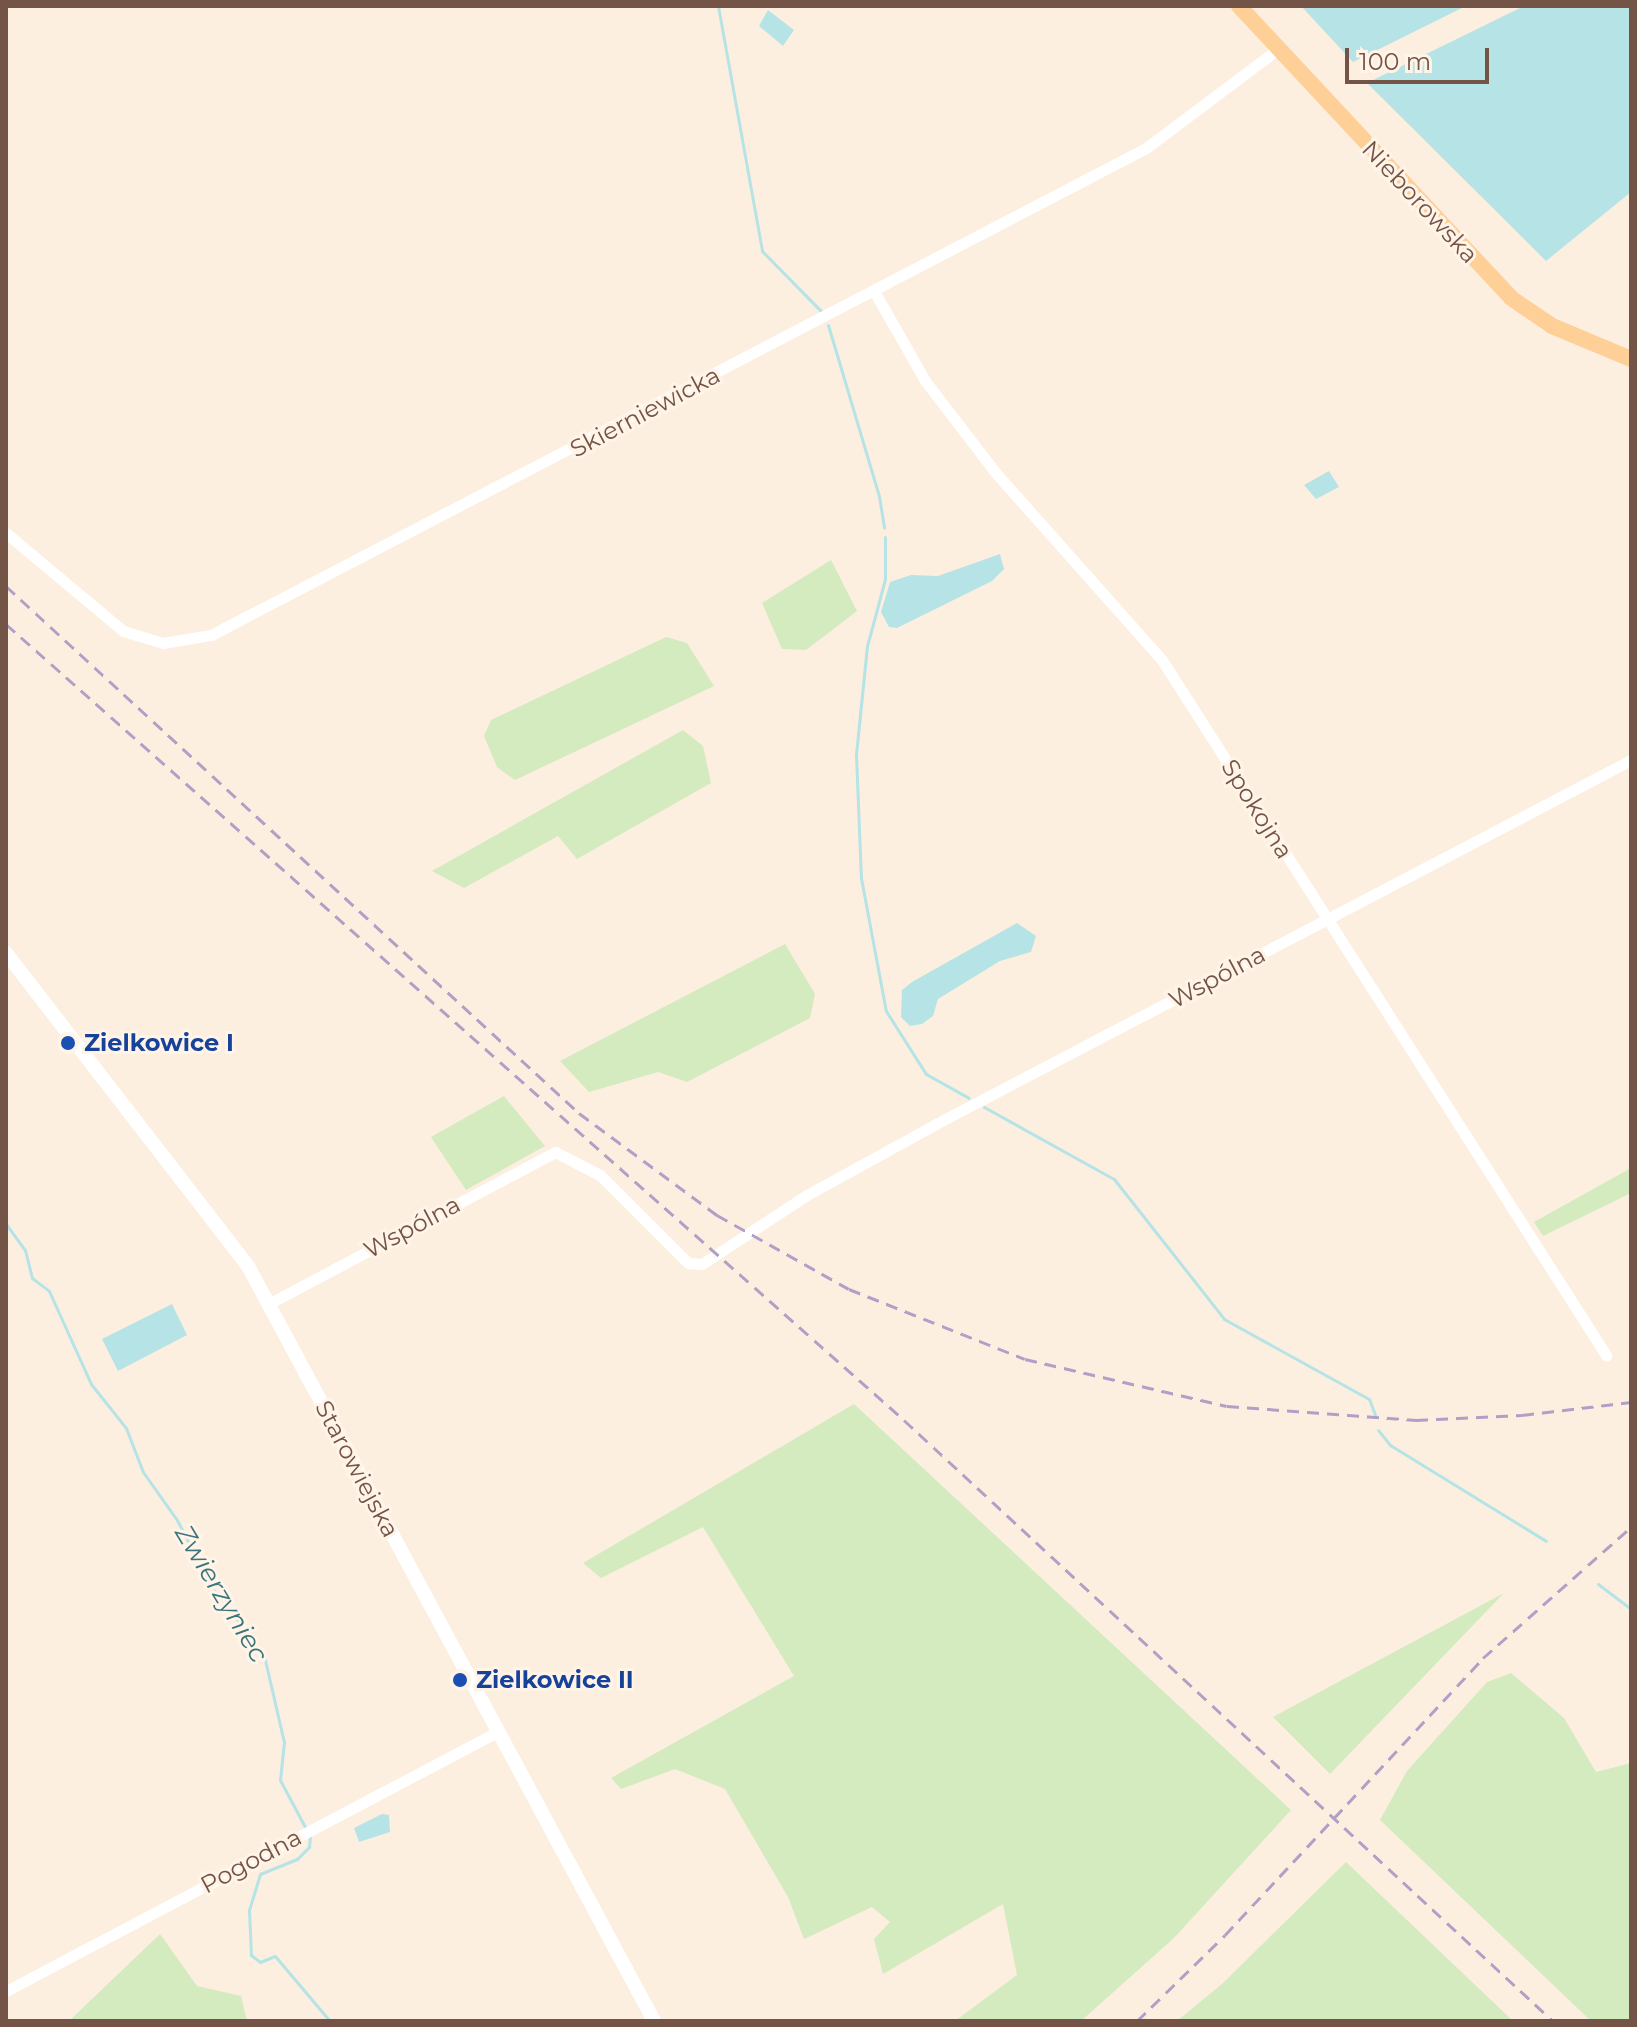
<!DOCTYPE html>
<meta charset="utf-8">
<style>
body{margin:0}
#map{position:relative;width:1637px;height:2027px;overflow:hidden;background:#fdefe0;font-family:Montserrat,sans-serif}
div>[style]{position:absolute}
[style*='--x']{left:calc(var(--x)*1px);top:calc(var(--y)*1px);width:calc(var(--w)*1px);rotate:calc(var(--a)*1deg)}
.green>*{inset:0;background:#d4eabf}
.water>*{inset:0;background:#b5e3e6}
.stream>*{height:3px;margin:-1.5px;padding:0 1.5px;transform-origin:1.5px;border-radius:1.5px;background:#b5e3e6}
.minor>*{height:11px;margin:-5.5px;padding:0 5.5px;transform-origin:5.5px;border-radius:5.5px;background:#fff}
.tertiary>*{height:14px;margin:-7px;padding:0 7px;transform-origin:7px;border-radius:7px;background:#fff}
.primary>*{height:16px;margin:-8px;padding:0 8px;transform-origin:8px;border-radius:8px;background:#fecf96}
.rail>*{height:3px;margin-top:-1.5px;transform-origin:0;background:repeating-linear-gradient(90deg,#b19fc6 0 12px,transparent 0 20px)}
.dots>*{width:22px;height:22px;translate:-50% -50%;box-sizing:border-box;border:4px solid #fff4e7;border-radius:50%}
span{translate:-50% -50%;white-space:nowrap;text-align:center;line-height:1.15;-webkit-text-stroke:6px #fff4e7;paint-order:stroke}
.street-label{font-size:24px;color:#745447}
.transit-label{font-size:24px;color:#164399;font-weight:700}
.left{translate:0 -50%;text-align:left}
.water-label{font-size:26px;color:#3a757a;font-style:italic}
.frame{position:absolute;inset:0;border:8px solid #745447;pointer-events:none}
.scale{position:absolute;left:1345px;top:48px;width:144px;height:36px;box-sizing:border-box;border:4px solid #745447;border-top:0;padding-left:10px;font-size:24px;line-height:28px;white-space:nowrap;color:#745447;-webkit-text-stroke:6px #fff4e7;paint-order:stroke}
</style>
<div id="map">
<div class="green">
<div style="clip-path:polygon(831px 560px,857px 611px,806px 650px,782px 649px,762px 603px)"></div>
<div style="clip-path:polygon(666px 637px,687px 643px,714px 686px,515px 780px,497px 767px,484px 736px,491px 720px)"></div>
<div style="clip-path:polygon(683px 730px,703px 746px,711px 783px,577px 859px,558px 836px,464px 888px,432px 871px)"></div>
<div style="clip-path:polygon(785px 944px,815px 994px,810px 1018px,687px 1082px,658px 1072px,589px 1092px,560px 1061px)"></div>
<div style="clip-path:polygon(504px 1096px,545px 1146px,466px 1190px,431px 1137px)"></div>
<div style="clip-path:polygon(1631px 1168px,1631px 1193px,1543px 1236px,1534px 1222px)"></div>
<div style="clip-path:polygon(854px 1404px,1291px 1810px,1174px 1938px,1081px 2021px,955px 2021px,1017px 1975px,1003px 1904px,883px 1974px,874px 1939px,890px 1922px,872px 1907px,804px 1939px,788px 1897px,725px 1789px,675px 1769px,621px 1789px,611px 1778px,794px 1676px,703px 1527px,601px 1578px,583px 1563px)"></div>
<div style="clip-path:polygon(1504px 1593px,1330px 1774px,1273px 1717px)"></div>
<div style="clip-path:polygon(1511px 1673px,1564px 1718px,1596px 1772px,1631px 1763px,1631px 2021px,1591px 2021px,1380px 1820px,1407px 1771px,1487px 1682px)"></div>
<div style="clip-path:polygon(1346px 1862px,1513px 2021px,1177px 2021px,1223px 1983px)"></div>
<div style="clip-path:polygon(160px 1934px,197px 1986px,241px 1996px,247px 2021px,69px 2021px)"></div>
</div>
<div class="water">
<div style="clip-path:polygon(1301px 6px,1466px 6px,1353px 62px)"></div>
<div style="clip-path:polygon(1524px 6px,1631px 6px,1631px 192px,1546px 261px,1367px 83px)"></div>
<div style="clip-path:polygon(768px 10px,794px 30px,783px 46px,759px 26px)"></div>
<div style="clip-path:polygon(1329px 471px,1339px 487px,1316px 499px,1304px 485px)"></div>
<div style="clip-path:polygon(1000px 554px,1004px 569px,992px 581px,897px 628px,889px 627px,881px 612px,890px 582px,911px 575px,938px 576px)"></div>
<div style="clip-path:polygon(1017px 923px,1036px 936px,1031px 952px,1000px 961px,938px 999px,933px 1016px,922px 1024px,910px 1026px,901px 1017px,902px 990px,912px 982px)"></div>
<div style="clip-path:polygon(172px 1304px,187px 1335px,118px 1371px,102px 1339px)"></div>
<div style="clip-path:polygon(382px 1814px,389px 1815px,390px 1832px,359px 1842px,354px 1828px)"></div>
</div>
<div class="stream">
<div style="--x:718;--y:6;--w:249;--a:79.8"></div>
<div style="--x:762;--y:251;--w:86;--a:45.5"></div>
<div style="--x:828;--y:325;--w:178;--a:73.4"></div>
<div style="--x:879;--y:496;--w:32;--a:81"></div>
<div style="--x:885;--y:537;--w:42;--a:90"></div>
<div style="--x:885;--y:579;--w:69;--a:105"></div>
<div style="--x:867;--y:646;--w:110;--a:95.8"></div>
<div style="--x:856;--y:755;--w:123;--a:87.7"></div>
<div style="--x:861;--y:878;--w:135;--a:79.4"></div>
<div style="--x:886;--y:1011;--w:75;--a:57.6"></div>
<div style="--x:926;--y:1074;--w:49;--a:29.2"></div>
<div style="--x:984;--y:1107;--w:149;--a:29"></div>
<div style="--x:1114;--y:1179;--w:178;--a:51.8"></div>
<div style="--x:1224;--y:1319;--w:166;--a:28.9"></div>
<div style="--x:1369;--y:1399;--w:17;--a:69"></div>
<div style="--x:6;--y:1224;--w:32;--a:54"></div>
<div style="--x:25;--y:1250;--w:29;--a:76"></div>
<div style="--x:32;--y:1278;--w:21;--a:37"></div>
<div style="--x:49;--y:1291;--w:102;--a:65.7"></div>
<div style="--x:91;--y:1384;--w:56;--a:51.5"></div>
<div style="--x:126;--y:1428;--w:47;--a:68.9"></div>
<div style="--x:143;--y:1472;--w:59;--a:54.7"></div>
<div style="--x:177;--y:1520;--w:95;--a:62.4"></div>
<div style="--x:221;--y:1604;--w:29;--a:44"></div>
<div style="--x:242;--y:1624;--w:43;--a:57.4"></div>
<div style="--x:265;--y:1660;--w:84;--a:77"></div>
<div style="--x:284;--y:1742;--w:38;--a:96"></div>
<div style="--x:280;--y:1780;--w:55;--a:62"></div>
<div style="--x:1378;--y:1430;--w:19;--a:51"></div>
<div style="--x:1390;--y:1445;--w:183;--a:31.6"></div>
<div style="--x:1598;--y:1584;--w:41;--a:37.1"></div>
<div style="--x:310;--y:1836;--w:11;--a:95"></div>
<div style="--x:309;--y:1847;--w:17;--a:135"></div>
<div style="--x:297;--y:1859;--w:40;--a:158"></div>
<div style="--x:260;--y:1874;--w:38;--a:107"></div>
<div style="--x:249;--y:1910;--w:45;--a:87.5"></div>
<div style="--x:251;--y:1955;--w:11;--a:38"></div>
<div style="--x:260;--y:1962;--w:16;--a:-22"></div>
<div style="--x:275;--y:1956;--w:85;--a:49.8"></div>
</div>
<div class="minor">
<div style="--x:874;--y:291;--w:105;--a:60.3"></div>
<div style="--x:926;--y:382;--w:113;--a:52.5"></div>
<div style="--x:995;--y:472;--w:251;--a:48.4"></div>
<div style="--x:1162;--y:660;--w:825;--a:57.43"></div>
<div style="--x:6;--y:533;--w:153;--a:39.9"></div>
<div style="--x:123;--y:631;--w:42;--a:16.7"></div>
<div style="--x:163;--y:643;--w:49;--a:-9.5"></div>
<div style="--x:211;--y:635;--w:1054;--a:-27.51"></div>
<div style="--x:1146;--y:148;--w:165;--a:-36.9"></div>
<div style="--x:270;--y:1303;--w:323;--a:-27.9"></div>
<div style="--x:555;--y:1152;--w:51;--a:27.1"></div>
<div style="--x:600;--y:1175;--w:124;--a:45"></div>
<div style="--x:688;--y:1263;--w:14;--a:4"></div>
<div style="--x:702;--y:1264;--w:123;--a:-33.4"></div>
<div style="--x:805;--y:1196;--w:162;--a:-28.8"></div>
<div style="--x:947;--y:1118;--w:772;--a:-27.63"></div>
<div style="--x:6;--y:1991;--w:555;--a:-27.81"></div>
</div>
<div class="tertiary">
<div style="--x:6;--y:953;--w:396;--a:52.3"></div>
<div style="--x:248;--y:1266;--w:857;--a:61.73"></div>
</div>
<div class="primary">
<div style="--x:1239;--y:6;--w:399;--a:47"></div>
<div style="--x:1511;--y:298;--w:50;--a:34.3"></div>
<div style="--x:1552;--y:326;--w:86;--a:22.7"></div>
</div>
<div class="rail">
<div style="--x:6;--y:586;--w:778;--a:42.61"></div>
<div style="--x:579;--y:1113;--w:172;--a:36.5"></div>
<div style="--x:717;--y:1215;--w:151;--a:29.3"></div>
<div style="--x:849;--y:1289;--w:189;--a:21.7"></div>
<div style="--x:1025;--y:1359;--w:207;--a:13.1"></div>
<div style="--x:1227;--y:1406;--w:190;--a:4.2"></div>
<div style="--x:1416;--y:1420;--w:106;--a:-2.7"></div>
<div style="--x:1522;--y:1415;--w:110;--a:-6.8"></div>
<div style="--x:6;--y:624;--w:1200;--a:41.55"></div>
<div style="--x:904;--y:1420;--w:885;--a:42.8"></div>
<div style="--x:1137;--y:2021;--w:123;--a:-44.3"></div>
<div style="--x:1225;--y:1935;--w:379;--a:-47"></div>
<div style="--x:1483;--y:1658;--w:198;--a:-41.5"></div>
</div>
<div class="dots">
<div style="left:68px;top:1043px;background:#1a4fb4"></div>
<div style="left:460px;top:1680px;background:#1a4fb4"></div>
</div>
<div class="street-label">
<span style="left:1420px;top:202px;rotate:47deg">Nieborowska</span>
<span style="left:645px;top:412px;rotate:-28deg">Skierniewicka</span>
<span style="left:1257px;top:809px;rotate:58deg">Spokojna</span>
<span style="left:1217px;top:977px;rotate:-28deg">Wspólna</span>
<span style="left:412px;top:1227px;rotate:-28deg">Wspólna</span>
<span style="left:357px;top:1469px;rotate:62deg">Starowiejska</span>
<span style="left:251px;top:1861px;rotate:-28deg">Pogodna</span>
</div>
<div class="transit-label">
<span class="left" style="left:84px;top:1043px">Zielkowice I</span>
<span class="left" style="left:476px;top:1680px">Zielkowice II</span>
</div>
<div class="water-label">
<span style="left:221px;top:1594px;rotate:59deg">Zwierzyniec</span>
</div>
<div class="frame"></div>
<div class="scale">100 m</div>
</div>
